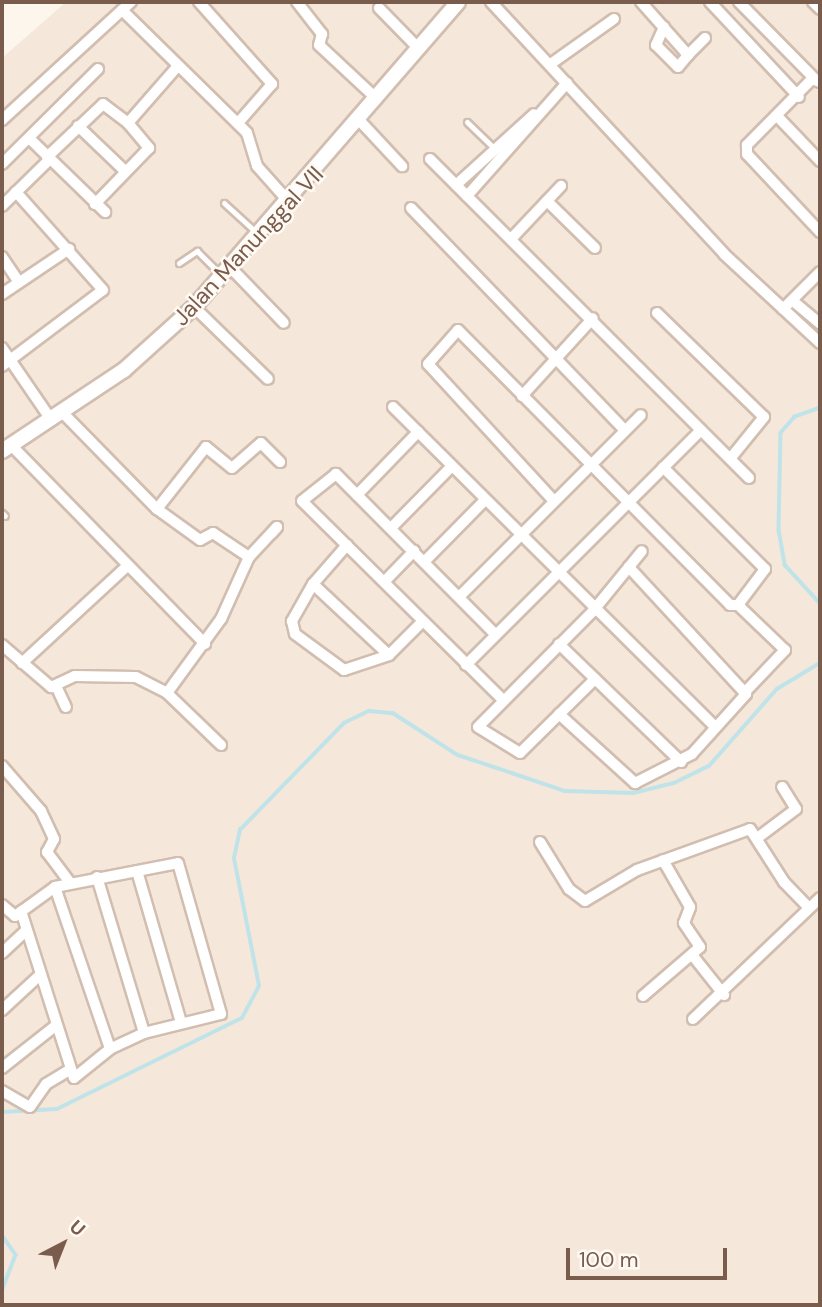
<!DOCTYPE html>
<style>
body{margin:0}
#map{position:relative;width:822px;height:1307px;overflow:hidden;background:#fdf6ec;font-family:"DM Sans",sans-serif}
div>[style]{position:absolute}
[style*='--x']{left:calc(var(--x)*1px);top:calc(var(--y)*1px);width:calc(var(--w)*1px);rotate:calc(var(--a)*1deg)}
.residential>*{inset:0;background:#f5e8da}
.stream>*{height:3.5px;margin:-1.75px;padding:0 1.75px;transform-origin:1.75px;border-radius:1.75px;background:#bfe3e8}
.roads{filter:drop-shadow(2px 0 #d1beb0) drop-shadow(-2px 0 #d1beb0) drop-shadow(0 2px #d1beb0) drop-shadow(0 -2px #d1beb0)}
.service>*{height:5px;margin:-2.5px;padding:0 2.5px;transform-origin:2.5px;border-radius:2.5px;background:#fff}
.minor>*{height:10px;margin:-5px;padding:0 5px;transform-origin:5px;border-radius:5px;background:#fff}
.tertiary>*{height:14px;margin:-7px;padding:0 7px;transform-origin:7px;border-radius:7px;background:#fff}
span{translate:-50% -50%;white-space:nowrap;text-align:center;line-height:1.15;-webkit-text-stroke:5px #fffaf3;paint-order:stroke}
.street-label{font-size:23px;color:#7a5c4d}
.frame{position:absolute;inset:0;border:4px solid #7a5c4d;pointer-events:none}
.north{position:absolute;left:28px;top:1209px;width:70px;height:70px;-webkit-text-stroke:5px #fffaf3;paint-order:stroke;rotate:42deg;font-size:19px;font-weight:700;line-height:28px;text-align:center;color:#7a5c4d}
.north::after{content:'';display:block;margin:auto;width:24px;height:32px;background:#7a5c4d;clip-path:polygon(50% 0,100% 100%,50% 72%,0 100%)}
.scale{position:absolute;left:566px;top:1248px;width:161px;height:32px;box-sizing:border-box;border:4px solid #7a5c4d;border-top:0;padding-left:9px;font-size:21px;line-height:24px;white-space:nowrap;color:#7a5c4d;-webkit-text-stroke:5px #fffaf3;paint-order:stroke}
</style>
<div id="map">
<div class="residential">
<div style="clip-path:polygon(66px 2px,820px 2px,820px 1305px,2px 1305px,2px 58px)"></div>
</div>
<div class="stream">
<div style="--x:820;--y:408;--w:27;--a:160"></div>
<div style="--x:795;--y:417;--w:21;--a:131"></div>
<div style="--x:781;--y:433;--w:97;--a:91.2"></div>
<div style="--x:779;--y:530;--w:36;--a:80"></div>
<div style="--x:785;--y:565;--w:52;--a:47.4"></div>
<div style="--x:2;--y:1112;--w:55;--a:-3.1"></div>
<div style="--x:57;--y:1109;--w:206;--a:-26.2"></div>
<div style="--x:242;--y:1018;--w:36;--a:-62"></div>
<div style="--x:259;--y:986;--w:130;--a:-101.1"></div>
<div style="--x:234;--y:858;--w:29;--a:-78"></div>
<div style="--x:240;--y:830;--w:149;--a:-45.8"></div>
<div style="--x:344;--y:723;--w:28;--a:-26"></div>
<div style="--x:369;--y:711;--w:24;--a:5"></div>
<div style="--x:393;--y:713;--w:77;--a:32.9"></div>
<div style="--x:458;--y:755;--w:57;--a:18.4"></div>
<div style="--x:512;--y:773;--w:56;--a:18.8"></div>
<div style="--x:565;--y:791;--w:68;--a:1.7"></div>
<div style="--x:633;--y:793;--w:42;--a:-13.7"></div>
<div style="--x:674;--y:783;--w:39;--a:-26"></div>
<div style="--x:709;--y:766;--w:103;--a:-48.6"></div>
<div style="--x:777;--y:689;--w:50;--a:-31.2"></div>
<div style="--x:2;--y:1235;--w:24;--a:55"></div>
<div style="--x:16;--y:1255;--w:40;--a:111"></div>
</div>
<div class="roads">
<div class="service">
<div style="--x:467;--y:122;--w:37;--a:44"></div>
<div style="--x:224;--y:203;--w:46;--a:42.4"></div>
<div style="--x:179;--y:263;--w:22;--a:-34"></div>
<div style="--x:197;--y:251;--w:34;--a:45"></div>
<div style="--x:2;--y:513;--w:4;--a:45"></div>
</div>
<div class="minor">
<div style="--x:199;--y:2;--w:110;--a:48.3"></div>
<div style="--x:272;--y:84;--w:52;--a:131.1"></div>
<div style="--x:297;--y:2;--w:41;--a:52"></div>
<div style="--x:322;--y:34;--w:11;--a:105"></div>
<div style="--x:319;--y:45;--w:79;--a:43"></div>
<div style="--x:491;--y:2;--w:343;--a:47.2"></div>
<div style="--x:724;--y:254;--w:131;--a:42.8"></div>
<div style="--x:641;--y:2;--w:71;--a:48.4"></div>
<div style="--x:688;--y:55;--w:24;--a:-45"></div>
<div style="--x:710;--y:2;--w:130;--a:46.9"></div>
<div style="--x:739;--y:2;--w:107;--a:45.4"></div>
<div style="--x:813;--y:2;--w:10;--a:45"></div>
<div style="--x:379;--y:8;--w:57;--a:45.7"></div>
<div style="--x:122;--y:10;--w:175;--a:44.5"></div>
<div style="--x:247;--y:133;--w:34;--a:73"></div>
<div style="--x:257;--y:166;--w:50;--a:48.3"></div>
<div style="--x:664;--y:27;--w:20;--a:114"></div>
<div style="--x:656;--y:45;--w:31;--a:45"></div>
<div style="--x:678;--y:67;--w:16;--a:-50"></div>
<div style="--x:552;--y:63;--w:76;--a:-35.4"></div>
<div style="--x:820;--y:82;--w:9;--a:-159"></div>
<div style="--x:812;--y:79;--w:93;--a:134.6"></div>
<div style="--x:747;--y:145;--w:9;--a:90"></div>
<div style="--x:747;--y:154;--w:107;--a:46.9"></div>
<div style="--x:778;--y:117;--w:61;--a:46.3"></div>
<div style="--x:2;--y:120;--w:175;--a:-42.5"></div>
<div style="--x:360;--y:121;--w:62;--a:47"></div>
<div style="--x:128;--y:123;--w:74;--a:-48.8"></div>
<div style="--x:78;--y:126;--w:66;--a:43.8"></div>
<div style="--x:30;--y:139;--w:105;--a:44.2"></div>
<div style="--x:47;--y:157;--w:77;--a:-43.4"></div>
<div style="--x:103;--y:104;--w:31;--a:37"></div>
<div style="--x:128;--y:123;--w:33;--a:50"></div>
<div style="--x:149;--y:148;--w:78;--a:134"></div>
<div style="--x:430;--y:159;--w:451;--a:45"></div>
<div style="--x:2;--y:164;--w:135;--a:-44.7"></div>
<div style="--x:456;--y:185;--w:105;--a:-42.3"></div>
<div style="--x:467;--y:196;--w:151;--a:-48.5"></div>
<div style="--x:547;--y:201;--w:67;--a:44.4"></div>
<div style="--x:2;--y:206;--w:67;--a:-44.4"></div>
<div style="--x:411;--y:208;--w:308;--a:46.1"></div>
<div style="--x:511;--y:239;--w:73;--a:-46.7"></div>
<div style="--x:2;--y:257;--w:30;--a:56"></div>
<div style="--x:231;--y:268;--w:76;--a:46.1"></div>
<div style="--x:2;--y:294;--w:81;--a:-33.9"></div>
<div style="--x:793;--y:301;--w:35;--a:40"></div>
<div style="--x:194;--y:307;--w:103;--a:44.2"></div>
<div style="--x:783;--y:309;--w:52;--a:-45"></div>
<div style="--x:657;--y:313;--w:149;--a:44.2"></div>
<div style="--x:764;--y:417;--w:54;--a:129"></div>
<div style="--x:2;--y:348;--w:85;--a:55.6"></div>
<div style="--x:2;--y:366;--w:126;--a:-37"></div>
<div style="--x:103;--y:290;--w:131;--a:-131.6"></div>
<div style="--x:522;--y:396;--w:105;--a:-47.7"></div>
<div style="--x:393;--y:407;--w:454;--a:44.8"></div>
<div style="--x:61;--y:411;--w:137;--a:45.6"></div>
<div style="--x:157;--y:509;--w:53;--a:35.8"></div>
<div style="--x:200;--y:540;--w:15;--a:-28"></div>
<div style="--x:213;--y:533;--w:43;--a:33.7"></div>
<div style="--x:11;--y:445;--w:278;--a:45.7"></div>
<div style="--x:357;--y:495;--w:88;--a:-45.9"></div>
<div style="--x:554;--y:501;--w:186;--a:-132.6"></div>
<div style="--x:428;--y:364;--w:45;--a:-48.6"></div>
<div style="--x:458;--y:330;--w:387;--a:45.3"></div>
<div style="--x:730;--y:605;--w:8;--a:0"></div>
<div style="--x:738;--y:605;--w:45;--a:-53.1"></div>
<div style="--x:765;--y:569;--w:144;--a:-135"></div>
<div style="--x:157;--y:509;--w:79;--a:-51.7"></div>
<div style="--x:206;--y:447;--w:33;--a:39"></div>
<div style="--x:232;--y:468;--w:38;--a:-41"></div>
<div style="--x:261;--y:443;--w:27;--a:45"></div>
<div style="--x:391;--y:528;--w:86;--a:-45.5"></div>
<div style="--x:347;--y:545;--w:52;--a:131.1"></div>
<div style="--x:313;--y:584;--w:43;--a:119.6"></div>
<div style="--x:292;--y:621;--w:13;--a:77"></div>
<div style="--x:295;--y:634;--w:61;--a:36.3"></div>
<div style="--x:344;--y:670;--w:47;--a:-18.4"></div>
<div style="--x:389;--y:655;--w:47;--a:-45"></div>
<div style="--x:424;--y:562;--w:86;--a:-45.5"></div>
<div style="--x:385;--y:581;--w:42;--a:-46"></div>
<div style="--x:313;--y:584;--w:104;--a:43.1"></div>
<div style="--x:459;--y:597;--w:257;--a:-45"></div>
<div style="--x:738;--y:605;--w:65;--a:43.8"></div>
<div style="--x:785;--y:650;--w:55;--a:133.5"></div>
<div style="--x:495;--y:634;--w:226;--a:-134.8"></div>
<div style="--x:336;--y:474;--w:43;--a:141.5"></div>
<div style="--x:302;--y:501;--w:279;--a:44.7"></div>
<div style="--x:559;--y:644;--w:170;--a:44"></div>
<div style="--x:2;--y:645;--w:65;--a:40.6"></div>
<div style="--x:51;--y:687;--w:26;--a:-25"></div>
<div style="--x:75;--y:676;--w:61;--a:0.9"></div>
<div style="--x:136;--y:677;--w:35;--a:27"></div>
<div style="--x:167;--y:693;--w:75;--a:43.9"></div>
<div style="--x:22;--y:663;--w:140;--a:-42.7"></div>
<div style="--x:466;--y:665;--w:332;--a:-45"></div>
<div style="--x:595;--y:679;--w:105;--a:135.4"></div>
<div style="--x:520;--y:753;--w:49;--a:-148.2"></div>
<div style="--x:478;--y:727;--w:163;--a:-45.2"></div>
<div style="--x:593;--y:611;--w:77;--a:-50.8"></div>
<div style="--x:57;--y:688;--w:21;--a:65"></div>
<div style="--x:167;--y:693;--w:92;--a:-53.9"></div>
<div style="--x:221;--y:619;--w:68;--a:-65.7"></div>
<div style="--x:249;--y:557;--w:41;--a:-47"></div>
<div style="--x:277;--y:527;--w:8;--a:130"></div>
<div style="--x:559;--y:714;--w:103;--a:42.2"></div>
<div style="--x:635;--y:783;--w:64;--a:-27"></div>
<div style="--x:692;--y:754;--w:81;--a:-48"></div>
<div style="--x:746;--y:694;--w:173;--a:-132.7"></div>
<div style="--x:2;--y:766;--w:60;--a:49.1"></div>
<div style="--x:41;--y:811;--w:31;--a:65"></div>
<div style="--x:54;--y:839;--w:15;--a:118"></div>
<div style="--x:47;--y:852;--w:39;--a:53"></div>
<div style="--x:760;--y:836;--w:45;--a:-36.9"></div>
<div style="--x:796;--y:809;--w:26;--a:-122"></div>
<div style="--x:540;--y:842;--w:55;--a:58.3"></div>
<div style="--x:569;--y:889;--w:20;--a:37"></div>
<div style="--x:585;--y:901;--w:61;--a:-30.8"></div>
<div style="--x:637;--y:870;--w:120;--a:-19.9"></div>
<div style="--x:750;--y:829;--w:63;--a:57.3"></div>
<div style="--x:784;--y:882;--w:36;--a:46"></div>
<div style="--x:137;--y:871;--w:157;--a:73.8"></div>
<div style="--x:97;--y:877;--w:163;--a:73.2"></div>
<div style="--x:55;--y:887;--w:171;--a:71.2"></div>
<div style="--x:2;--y:905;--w:17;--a:40"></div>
<div style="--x:15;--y:916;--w:49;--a:-35.9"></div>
<div style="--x:55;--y:887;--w:125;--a:-11"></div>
<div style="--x:178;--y:863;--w:157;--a:74.1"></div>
<div style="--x:221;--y:1014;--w:79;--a:166.1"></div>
<div style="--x:144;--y:1033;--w:38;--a:155"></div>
<div style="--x:110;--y:1049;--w:46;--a:141.1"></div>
<div style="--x:74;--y:1078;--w:175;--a:-107.6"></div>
<div style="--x:2;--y:953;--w:33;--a:-43"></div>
<div style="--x:693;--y:956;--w:50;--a:51.5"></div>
<div style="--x:643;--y:996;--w:75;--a:-40.7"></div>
<div style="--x:700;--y:947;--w:29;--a:-124"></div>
<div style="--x:684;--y:923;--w:17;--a:-69"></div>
<div style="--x:690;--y:907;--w:54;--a:-119.9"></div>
<div style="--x:2;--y:1010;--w:50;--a:-42.6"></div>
<div style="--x:693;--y:1019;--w:175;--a:-43.6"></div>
<div style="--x:2;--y:1068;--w:66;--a:-38.3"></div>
<div style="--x:2;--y:1091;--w:32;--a:30"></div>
<div style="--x:30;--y:1107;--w:28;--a:-55"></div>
<div style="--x:46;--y:1084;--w:27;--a:-31"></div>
</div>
<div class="tertiary">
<div style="--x:2;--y:451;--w:146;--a:-33.6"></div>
<div style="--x:124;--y:370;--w:94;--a:-42"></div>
<div style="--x:194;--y:307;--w:403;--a:-49.1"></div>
</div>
</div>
<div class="street-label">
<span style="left:248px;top:246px;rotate:-47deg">Jalan Manunggal VII</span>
</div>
<div class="frame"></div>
<div class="north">U</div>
<div class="scale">100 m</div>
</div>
